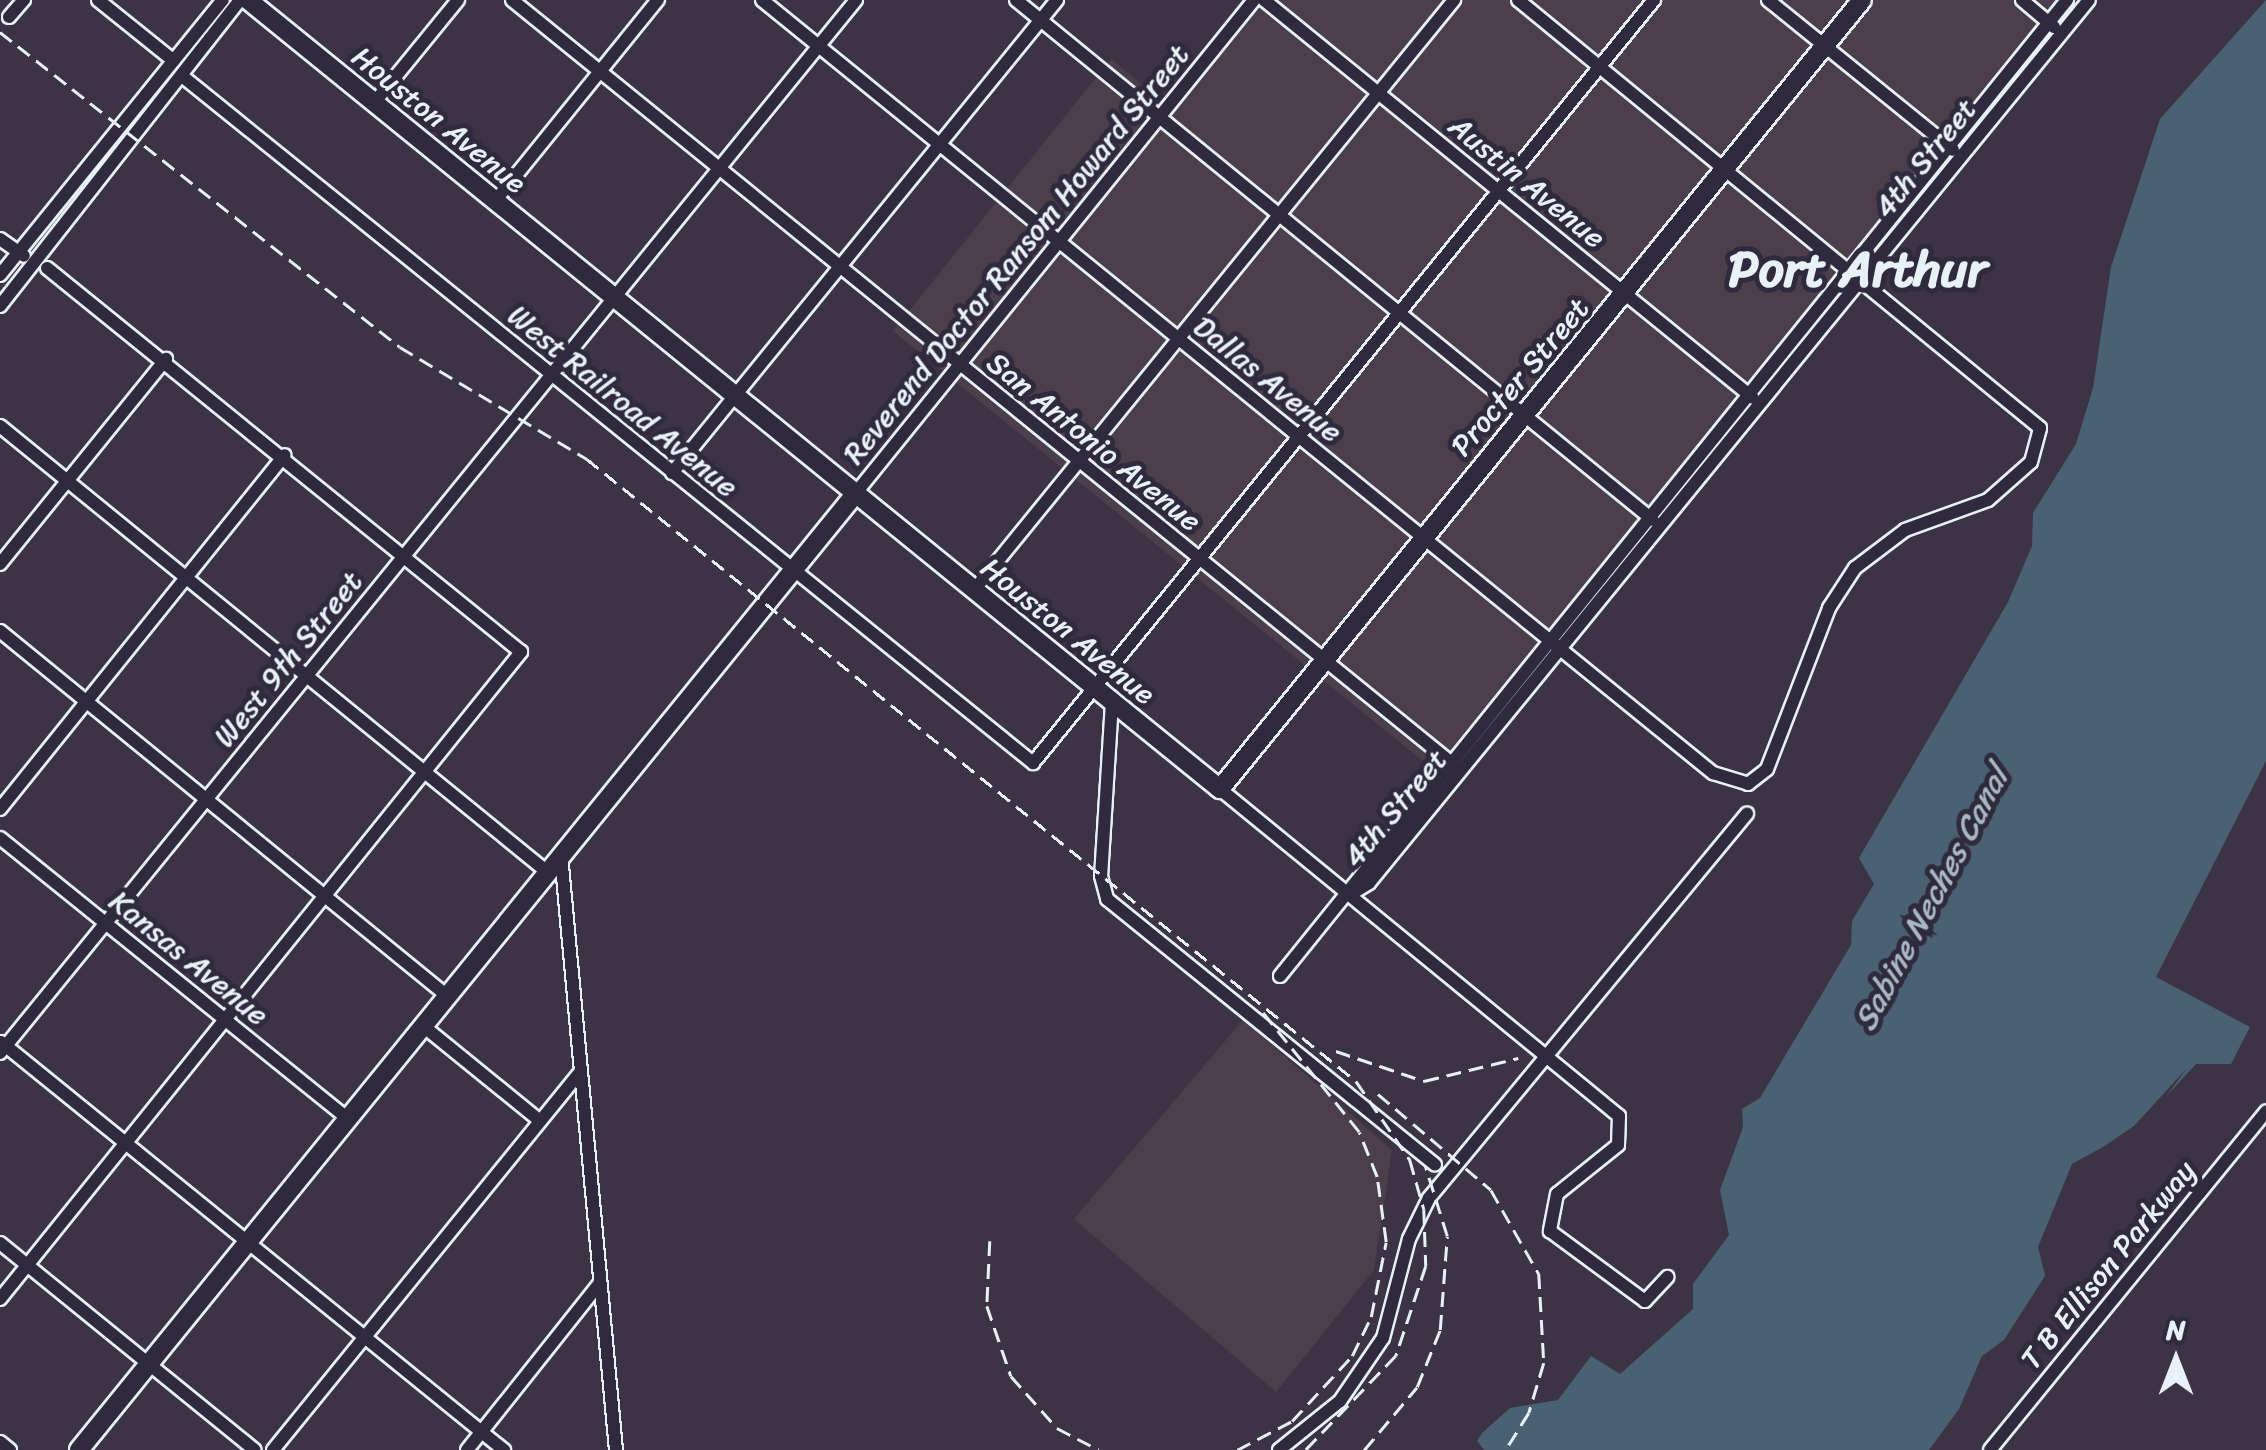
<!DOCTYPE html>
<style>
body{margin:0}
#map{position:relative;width:2266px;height:1450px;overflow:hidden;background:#3c3444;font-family:Sriracha,sans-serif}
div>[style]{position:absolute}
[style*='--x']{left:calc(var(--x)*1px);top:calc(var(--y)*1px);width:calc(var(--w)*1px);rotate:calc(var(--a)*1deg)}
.built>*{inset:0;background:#4c3f4c}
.water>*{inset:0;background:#496172}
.pier>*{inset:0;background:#3c3444}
.roads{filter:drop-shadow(2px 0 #e8f1f8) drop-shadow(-2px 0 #e8f1f8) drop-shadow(0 2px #e8f1f8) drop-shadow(0 -2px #e8f1f8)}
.minor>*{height:12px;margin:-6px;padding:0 6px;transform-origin:6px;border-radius:6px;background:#2f2a3d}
.major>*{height:18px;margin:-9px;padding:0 9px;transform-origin:9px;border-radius:9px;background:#2f2a3d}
.rail>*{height:2.5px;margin-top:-1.25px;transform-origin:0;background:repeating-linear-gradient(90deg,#e8f1f8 0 15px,transparent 0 23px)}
span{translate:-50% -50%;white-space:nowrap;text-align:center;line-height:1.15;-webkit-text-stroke:10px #2f2a3d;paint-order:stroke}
.street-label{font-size:30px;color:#e8f1f8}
.water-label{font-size:32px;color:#a8b7c2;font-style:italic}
.town-label{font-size:50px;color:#e8f1f8;font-weight:700}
.north{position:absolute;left:2126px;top:1310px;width:100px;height:100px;-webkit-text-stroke:8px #2f2a3d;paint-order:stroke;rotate:0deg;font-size:28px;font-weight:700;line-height:40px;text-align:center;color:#e8f1f8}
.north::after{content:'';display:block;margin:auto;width:35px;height:45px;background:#e8f1f8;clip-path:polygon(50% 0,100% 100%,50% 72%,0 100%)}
</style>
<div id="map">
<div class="built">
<div style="clip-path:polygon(1266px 0,2095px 0,1455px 787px,893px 331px,1111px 59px,1174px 111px)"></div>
<div style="clip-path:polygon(1243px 1020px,1392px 1150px,1374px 1270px,1276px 1392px,1074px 1219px)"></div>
</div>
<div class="water">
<div style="clip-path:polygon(2266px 0,2266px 761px,2156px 977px,2250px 1027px,2231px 1064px,2196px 1064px,2136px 1129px,2072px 1164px,2038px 1247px,2045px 1276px,2004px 1340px,1982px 1356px,1959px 1409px,1929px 1450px,1484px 1450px,1477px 1441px,1482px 1433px,1510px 1408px,1558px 1400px,1591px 1356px,1620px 1374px,1693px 1309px,1693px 1284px,1729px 1235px,1720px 1190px,1743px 1127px,1742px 1109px,1760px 1098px,1851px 945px,1852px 921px,1874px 884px,1859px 858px,2008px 602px,2032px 546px,2033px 513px,2076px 444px,2093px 388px,2111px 267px,2160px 119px)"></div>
</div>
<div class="pier">
<div style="clip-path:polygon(2187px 1068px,2140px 1132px,2097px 1162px,2093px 1154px,2134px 1126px)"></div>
</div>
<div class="roads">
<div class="minor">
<div style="--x:98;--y:0;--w:97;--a:38.8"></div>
<div style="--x:512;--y:0;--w:1221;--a:39.08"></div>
<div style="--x:762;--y:0;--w:1226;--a:39.11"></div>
<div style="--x:1713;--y:773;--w:37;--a:17"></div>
<div style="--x:1748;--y:784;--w:24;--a:-38"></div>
<div style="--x:1767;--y:769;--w:173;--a:-68.9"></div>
<div style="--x:1829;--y:608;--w:48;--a:-57"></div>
<div style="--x:1855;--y:568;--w:63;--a:-37.2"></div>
<div style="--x:1905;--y:530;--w:88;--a:-19.9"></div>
<div style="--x:1988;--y:500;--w:57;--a:-41.5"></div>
<div style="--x:2031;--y:462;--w:35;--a:-75"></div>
<div style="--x:2040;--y:428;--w:675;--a:-140.65"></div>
<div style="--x:1016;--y:0;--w:822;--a:39.23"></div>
<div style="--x:1264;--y:0;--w:630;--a:39.14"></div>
<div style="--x:1768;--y:0;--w:238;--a:39"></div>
<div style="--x:2022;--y:0;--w:42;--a:40.2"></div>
<div style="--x:9;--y:17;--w:23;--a:-49"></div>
<div style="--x:182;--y:76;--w:1094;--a:38.91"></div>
<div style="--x:1033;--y:763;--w:984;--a:-50.86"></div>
<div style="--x:374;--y:103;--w:133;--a:-50.8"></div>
<div style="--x:495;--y:201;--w:259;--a:-51"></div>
<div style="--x:0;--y:239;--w:29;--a:35"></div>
<div style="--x:0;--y:275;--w:354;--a:-51"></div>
<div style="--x:0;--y:306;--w:389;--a:-51.9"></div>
<div style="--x:0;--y:426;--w:704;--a:39.18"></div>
<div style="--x:672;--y:473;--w:610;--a:-50.86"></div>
<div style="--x:855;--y:494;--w:635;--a:-51.07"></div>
<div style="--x:0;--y:564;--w:264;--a:-51"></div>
<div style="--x:974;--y:590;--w:761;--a:-50.87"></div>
<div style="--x:0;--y:631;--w:576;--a:39.22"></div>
<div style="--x:1112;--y:702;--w:174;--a:93.6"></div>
<div style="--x:1101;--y:876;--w:24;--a:75"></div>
<div style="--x:1107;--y:899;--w:422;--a:39"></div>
<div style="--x:1220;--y:789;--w:516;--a:39.34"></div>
<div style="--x:1619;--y:1116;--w:29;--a:92"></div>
<div style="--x:1618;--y:1145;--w:78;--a:141.2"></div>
<div style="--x:1557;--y:1194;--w:38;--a:101"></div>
<div style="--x:1550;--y:1231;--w:118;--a:36.4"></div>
<div style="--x:1645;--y:1301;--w:33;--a:-47"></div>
<div style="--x:0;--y:809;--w:454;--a:-51.2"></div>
<div style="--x:0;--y:838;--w:444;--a:38.9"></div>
<div style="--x:561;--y:855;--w:598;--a:84.72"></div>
<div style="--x:1351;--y:894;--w:21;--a:-31"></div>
<div style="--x:1369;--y:883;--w:1139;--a:-50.81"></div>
<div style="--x:1280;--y:976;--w:1254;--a:-51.12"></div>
<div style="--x:422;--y:1025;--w:152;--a:39.1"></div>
<div style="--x:1;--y:1042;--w:648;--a:39.05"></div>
<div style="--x:0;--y:1053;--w:1357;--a:-50.89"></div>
<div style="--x:0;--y:1243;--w:328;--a:39.1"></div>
<div style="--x:0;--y:1299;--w:831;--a:-51.16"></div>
<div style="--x:521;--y:652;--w:610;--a:-140.99"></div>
<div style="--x:0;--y:1442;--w:13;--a:39"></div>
<div style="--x:273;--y:1450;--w:488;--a:-50.9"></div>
<div style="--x:467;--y:1450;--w:213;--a:-51.5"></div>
<div style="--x:1279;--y:1450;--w:78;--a:-38.8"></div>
<div style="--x:1340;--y:1401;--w:76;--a:-55.7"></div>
<div style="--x:1383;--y:1338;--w:102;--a:-75.3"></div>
<div style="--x:1409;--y:1239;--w:46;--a:-64"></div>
<div style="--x:1429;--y:1198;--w:499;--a:-50.4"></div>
<div style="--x:1990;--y:1450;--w:437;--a:-50.8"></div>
</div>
<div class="major">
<div style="--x:248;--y:0;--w:1252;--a:39.07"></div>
<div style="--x:1220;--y:789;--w:1017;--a:-50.87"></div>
<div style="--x:79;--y:1450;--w:1231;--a:-50.93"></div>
</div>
</div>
<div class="rail">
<div style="--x:0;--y:32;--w:509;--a:38.22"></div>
<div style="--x:400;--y:347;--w:218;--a:30.9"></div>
<div style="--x:587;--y:459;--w:989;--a:38.97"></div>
<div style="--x:1356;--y:1081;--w:96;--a:55.6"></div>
<div style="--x:1410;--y:1160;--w:51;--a:74.1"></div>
<div style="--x:1424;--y:1209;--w:57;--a:88"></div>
<div style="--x:1426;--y:1266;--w:95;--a:108.4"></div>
<div style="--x:1396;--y:1356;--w:130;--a:133.8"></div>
<div style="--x:1336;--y:1051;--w:93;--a:18.8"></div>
<div style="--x:1424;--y:1081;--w:97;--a:-13.7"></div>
<div style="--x:1378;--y:1094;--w:148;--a:40.3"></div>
<div style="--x:1491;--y:1190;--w:97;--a:60.3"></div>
<div style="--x:1539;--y:1274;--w:89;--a:86.8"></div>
<div style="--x:1544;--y:1363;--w:52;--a:106.7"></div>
<div style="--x:1529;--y:1413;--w:44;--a:121.9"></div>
<div style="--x:990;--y:1241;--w:65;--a:92.6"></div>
<div style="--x:987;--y:1306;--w:74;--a:71.1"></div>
<div style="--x:1011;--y:1376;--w:69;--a:48.5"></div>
<div style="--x:1057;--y:1428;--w:47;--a:27.6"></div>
<div style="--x:1237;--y:1450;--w:62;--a:-27.8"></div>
<div style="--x:1292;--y:1421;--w:88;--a:-47.3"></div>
<div style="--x:1352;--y:1356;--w:43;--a:-64"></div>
<div style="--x:1371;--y:1317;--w:76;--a:-78.7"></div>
<div style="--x:1386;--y:1242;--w:66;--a:-97.9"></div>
<div style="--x:1377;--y:1177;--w:48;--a:-111.8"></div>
<div style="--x:1359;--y:1132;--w:153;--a:-128.9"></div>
<div style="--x:1364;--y:1450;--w:82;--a:-49.9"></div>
<div style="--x:1417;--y:1387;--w:61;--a:-68"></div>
<div style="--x:1440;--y:1330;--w:94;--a:-85.7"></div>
<div style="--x:1447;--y:1236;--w:73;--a:-107.4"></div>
</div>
<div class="street-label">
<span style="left:439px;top:120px;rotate:39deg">Houston Avenue</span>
<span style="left:1925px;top:158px;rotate:-51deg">4th Street</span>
<span style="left:1527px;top:182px;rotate:39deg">Austin Avenue</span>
<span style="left:1016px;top:254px;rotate:-51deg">Reverend Doctor Ransom Howard Street</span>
<span style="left:1520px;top:377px;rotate:-50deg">Procter Street</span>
<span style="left:1268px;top:379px;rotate:39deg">Dallas Avenue</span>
<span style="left:623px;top:401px;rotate:39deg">West Railroad Avenue</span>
<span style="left:1094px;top:442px;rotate:39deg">San Antonio Avenue</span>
<span style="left:1068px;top:631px;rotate:39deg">Houston Avenue</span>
<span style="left:288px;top:659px;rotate:-51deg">West 9th Street</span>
<span style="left:1395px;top:808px;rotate:-50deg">4th Street</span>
<span style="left:189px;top:958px;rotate:39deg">Kansas Avenue</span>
<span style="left:2108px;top:1265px;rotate:-51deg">T B Ellison Parkway</span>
</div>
<div class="water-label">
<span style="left:1932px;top:899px;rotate:-62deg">Sabine Neches Canal</span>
</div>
<div class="town-label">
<span style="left:1858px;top:270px">Port Arthur</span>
</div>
<div class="north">N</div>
</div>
